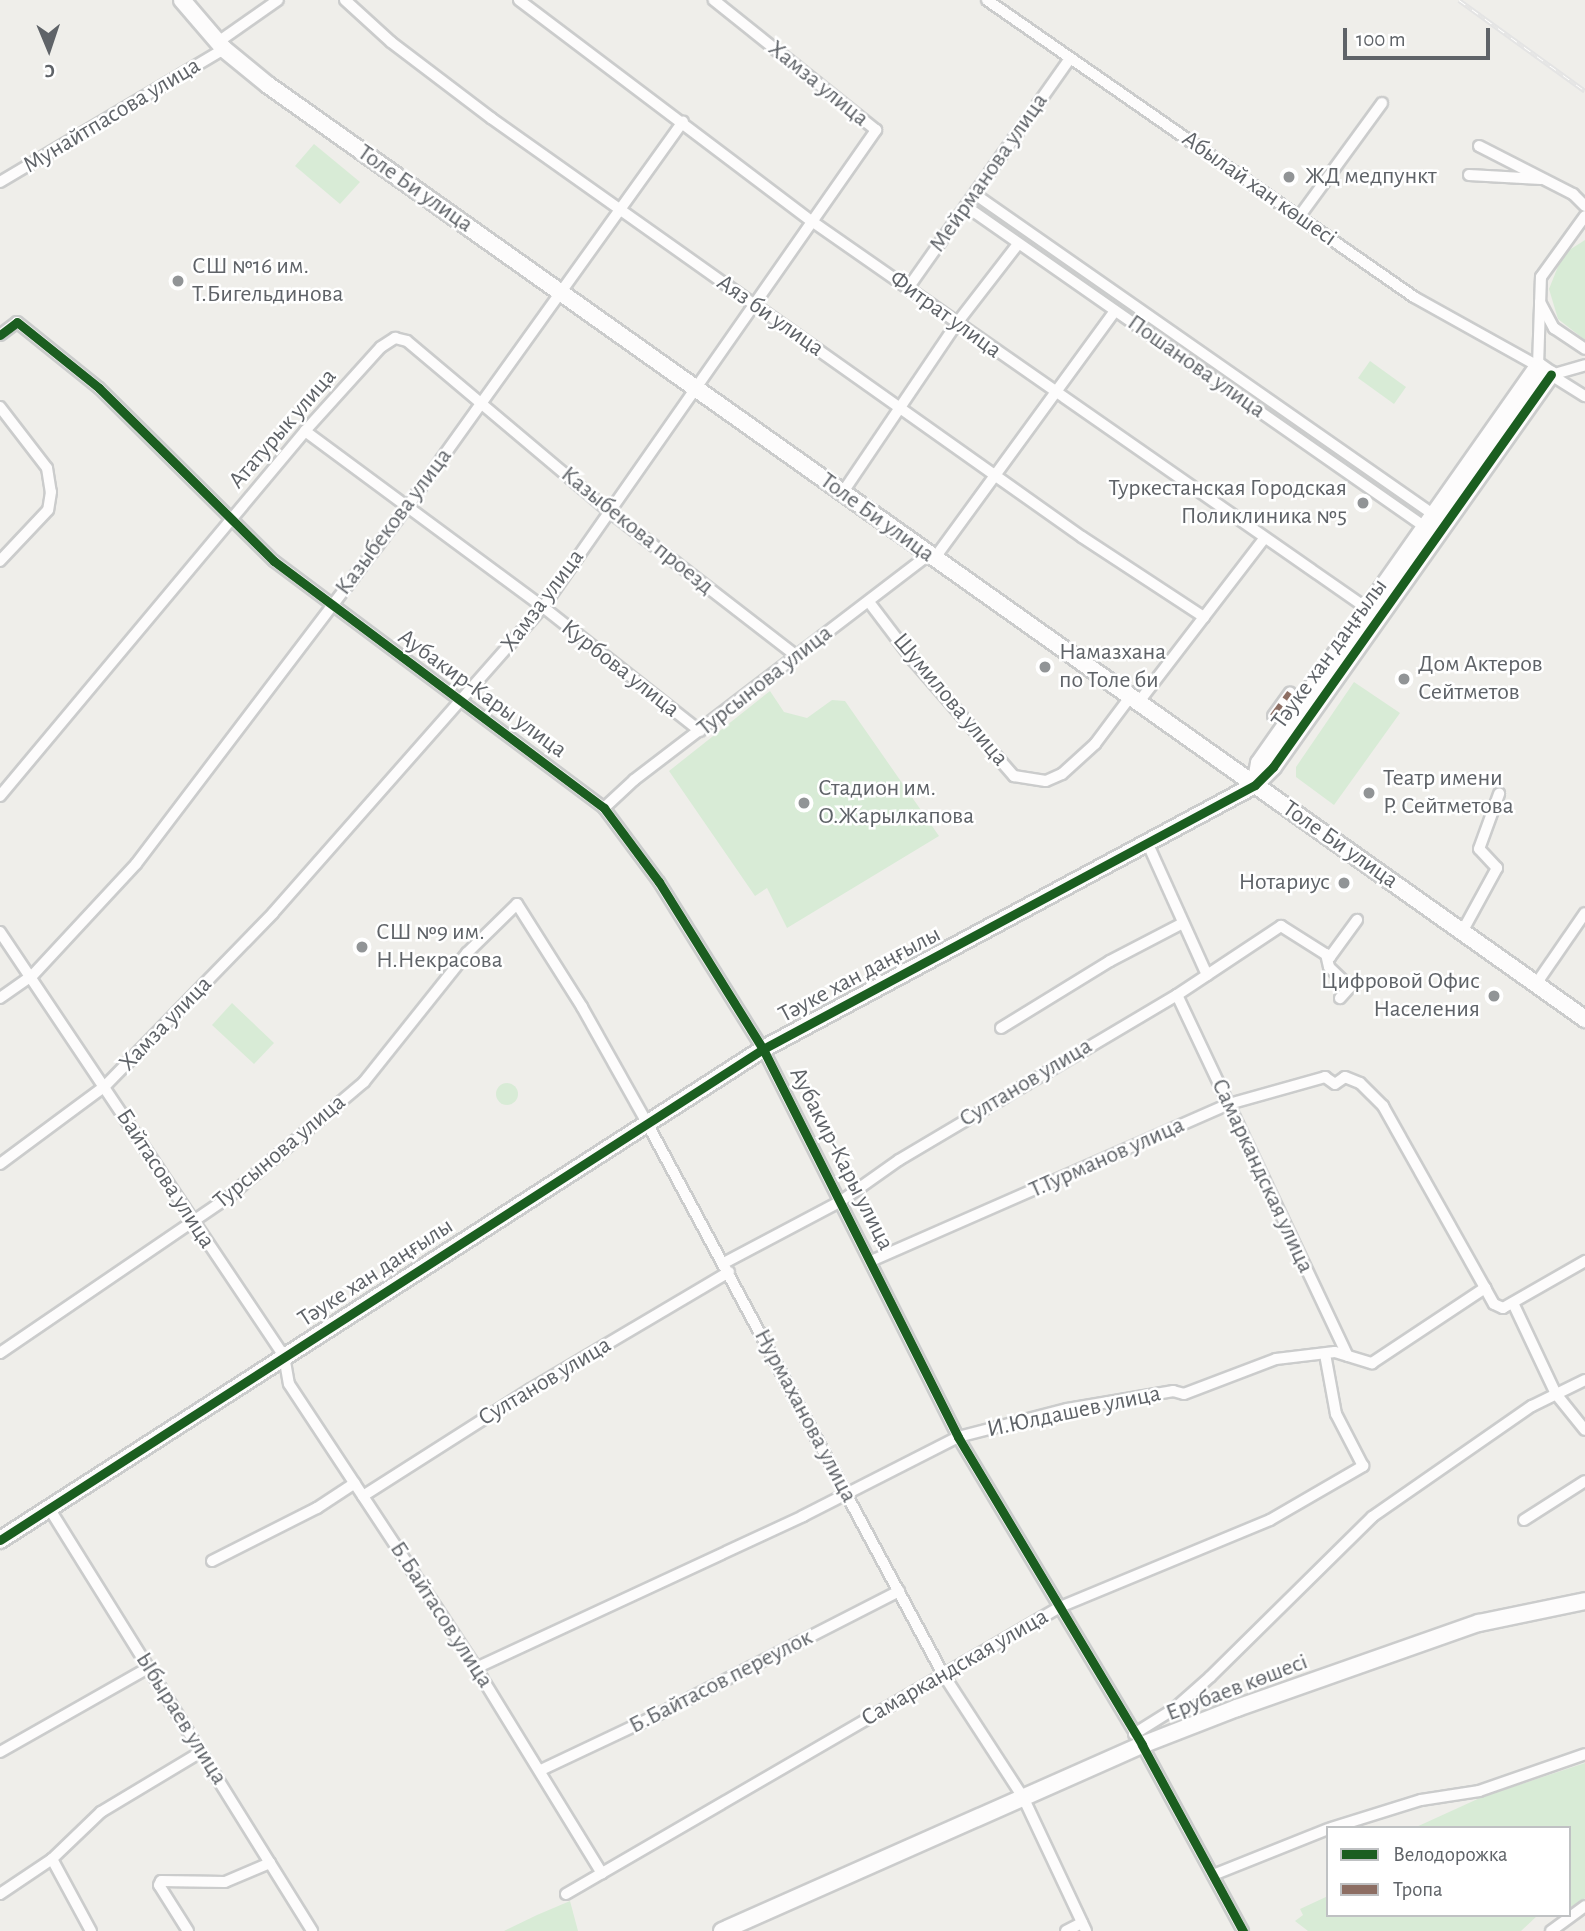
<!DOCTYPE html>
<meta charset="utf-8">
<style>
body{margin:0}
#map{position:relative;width:1585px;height:1931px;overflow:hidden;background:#efeeea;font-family:"Alegreya Sans",sans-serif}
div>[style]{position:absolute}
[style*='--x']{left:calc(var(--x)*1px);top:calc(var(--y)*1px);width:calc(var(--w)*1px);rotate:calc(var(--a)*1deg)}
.green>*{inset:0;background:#d8ebd6}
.round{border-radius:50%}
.roads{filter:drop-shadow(2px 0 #cbcccc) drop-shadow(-2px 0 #cbcccc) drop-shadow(0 2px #cbcccc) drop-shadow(0 -2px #cbcccc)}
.street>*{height:10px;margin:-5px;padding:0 5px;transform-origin:5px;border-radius:5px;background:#fdfcfc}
.secondary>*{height:16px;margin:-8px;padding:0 8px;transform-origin:8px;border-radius:8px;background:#fdfcfc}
.rail>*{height:5px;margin-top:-2.5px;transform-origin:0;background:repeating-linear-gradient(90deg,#fff 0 8px,#e4e4e4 0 16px);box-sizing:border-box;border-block:2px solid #e4e4e4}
.quiet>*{height:7px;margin-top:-3.5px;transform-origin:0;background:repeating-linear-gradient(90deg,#8d6e63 0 14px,transparent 0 21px)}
.cycleway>*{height:9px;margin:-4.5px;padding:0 4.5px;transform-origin:4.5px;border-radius:4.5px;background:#1b5e20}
.dots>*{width:19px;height:19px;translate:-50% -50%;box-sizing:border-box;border:4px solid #fff;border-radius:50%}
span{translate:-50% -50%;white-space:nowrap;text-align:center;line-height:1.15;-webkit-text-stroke:5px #fff;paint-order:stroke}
.street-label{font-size:24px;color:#5f6368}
.poi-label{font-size:24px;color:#5f6368}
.left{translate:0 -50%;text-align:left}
.right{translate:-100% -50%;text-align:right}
.legend{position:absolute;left:1326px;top:1826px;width:245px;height:91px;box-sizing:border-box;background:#fff;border:2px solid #bfc1c3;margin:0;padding:9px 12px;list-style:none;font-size:21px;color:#5f6368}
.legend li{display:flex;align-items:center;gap:14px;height:35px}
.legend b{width:35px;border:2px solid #bfc1c3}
.north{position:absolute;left:14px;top:14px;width:70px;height:70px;-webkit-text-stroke:5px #fff;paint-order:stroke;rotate:178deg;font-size:19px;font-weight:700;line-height:28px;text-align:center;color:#5f6368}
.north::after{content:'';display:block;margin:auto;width:24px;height:32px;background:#5f6368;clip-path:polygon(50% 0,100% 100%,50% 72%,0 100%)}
.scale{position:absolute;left:1343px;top:28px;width:147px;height:32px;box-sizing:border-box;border:4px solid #5f6368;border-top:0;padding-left:9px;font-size:21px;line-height:24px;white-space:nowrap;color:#5f6368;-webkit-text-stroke:5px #fff;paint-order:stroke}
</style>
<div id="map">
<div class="green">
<div style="clip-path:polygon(314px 144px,360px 182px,340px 204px,295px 166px)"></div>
<div style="clip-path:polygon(981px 202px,1080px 272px,1075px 279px,976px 209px)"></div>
<div style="clip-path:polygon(1585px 240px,1585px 340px,1558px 319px,1549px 289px,1563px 254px)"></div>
<div style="clip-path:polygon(1088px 277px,1190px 348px,1188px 352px,1185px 355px,1083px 284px)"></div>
<div style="clip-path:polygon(1201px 356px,1342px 454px,1337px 461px,1196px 363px)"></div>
<div style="clip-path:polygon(1370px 361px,1406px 387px,1394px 404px,1358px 378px)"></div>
<div style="clip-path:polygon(1354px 682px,1400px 713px,1334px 805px,1296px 777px,1296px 767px)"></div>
<div style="clip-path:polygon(770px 691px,784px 712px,807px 718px,832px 700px,845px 701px,939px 836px,787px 928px,767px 888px,755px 896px,669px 771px)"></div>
<div style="clip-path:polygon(232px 1003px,274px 1043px,254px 1064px,212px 1025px)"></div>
<div class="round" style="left:496px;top:1083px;width:22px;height:22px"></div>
<div style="clip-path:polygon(1585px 1763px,1585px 1898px,1569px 1909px,1569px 1828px,1414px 1828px,1482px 1797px)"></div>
<div style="clip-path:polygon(1328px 1896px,1328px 1915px,1538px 1915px,1521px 1931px,1308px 1931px,1295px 1921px,1303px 1915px,1300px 1909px)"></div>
<div style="clip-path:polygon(570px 1901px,578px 1931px,504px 1931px,537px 1915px)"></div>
</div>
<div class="roads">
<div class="street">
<div style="--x:345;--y:0;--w:62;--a:42.4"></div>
<div style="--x:391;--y:42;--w:126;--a:37.2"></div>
<div style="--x:491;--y:118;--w:724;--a:35.34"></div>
<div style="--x:1082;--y:537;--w:146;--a:33.3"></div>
<div style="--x:519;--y:0;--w:368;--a:37.1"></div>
<div style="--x:813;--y:222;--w:682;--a:34.9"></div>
<div style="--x:987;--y:0;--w:520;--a:34.82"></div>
<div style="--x:1414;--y:297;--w:142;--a:29.1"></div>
<div style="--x:1538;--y:366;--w:89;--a:-88.1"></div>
<div style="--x:1541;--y:277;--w:75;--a:-54.2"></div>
<div style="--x:218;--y:42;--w:73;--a:-35"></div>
<div style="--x:1479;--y:146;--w:106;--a:27.1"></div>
<div style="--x:1573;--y:194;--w:17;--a:45"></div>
<div style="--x:1469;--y:175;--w:72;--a:3.2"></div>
<div style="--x:0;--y:182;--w:261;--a:-30.7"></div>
<div style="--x:976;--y:195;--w:559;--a:34.94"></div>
<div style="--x:967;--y:207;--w:559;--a:34.94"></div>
<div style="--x:1299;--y:217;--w:141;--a:-53.9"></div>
<div style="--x:908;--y:288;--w:281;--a:-54.8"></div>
<div style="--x:1540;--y:302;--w:30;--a:62"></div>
<div style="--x:1554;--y:328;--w:37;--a:34"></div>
<div style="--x:0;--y:335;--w:21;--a:-37"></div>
<div style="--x:17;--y:322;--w:105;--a:38.8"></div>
<div style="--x:99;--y:388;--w:246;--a:44.7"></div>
<div style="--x:274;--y:561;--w:412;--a:36.8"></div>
<div style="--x:604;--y:808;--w:92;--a:53.4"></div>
<div style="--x:659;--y:882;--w:197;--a:58.1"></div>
<div style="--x:763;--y:1049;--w:434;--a:63.3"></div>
<div style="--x:958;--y:1437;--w:359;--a:59.1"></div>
<div style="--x:1142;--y:1745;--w:212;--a:61.5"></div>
<div style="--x:1551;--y:375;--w:40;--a:32"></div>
<div style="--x:1551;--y:375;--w:35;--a:-16"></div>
<div style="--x:0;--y:407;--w:77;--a:52.4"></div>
<div style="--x:47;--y:468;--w:24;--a:81"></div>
<div style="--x:51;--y:492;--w:18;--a:99"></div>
<div style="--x:48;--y:510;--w:70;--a:133.3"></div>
<div style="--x:305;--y:431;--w:296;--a:36.5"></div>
<div style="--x:543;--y:607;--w:200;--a:38.3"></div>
<div style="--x:843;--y:492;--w:204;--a:-56"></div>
<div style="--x:957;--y:323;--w:100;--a:-52.3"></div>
<div style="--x:934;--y:559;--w:307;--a:-53.9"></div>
<div style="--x:869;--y:602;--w:73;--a:52.8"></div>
<div style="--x:913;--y:660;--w:154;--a:49"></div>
<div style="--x:1014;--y:776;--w:32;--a:9"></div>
<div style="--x:1046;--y:781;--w:17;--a:-24"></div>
<div style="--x:1062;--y:774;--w:45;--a:-42.3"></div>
<div style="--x:1095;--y:744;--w:59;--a:-53.3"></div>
<div style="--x:1138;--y:703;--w:207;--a:-52.5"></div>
<div style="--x:1273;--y:716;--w:29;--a:-54"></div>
<div style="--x:0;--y:796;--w:476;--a:-50.1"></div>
<div style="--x:305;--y:431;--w:113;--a:-47.9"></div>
<div style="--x:381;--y:347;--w:17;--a:-33"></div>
<div style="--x:395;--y:338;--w:12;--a:14"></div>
<div style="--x:407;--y:341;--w:264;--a:40.1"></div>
<div style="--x:609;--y:511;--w:235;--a:37.7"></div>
<div style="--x:604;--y:808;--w:41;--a:-43"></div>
<div style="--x:634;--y:780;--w:370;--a:-37.4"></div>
<div style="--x:1147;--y:842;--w:146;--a:65.7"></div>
<div style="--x:0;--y:932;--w:510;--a:56.19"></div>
<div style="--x:284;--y:1356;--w:28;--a:80"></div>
<div style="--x:289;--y:1384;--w:340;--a:56.6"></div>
<div style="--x:476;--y:1668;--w:241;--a:58.5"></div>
<div style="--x:1462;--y:932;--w:73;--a:-61.3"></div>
<div style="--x:1497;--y:868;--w:26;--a:-133"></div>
<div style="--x:1479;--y:849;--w:59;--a:-70"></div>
<div style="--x:1326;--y:954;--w:13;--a:77"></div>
<div style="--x:1329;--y:967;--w:29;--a:44"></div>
<div style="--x:1350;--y:987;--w:15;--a:132"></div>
<div style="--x:1536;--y:984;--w:86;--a:-55.4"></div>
<div style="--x:1177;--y:995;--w:399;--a:64.7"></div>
<div style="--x:0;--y:998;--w:39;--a:-35"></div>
<div style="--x:32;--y:976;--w:153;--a:-47.1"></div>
<div style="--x:136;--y:864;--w:448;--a:-52.8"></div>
<div style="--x:407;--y:507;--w:474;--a:-54.4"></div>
<div style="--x:1001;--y:1028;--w:128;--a:-31.6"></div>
<div style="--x:1110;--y:961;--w:82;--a:-27.5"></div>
<div style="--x:0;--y:1164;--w:131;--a:-36.6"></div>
<div style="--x:105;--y:1086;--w:241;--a:-45.8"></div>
<div style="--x:273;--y:913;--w:408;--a:-48.6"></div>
<div style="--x:543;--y:607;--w:582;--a:-55.08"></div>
<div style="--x:876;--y:130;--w:208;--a:-141.3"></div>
<div style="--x:871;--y:1261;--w:391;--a:-23.7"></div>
<div style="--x:1229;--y:1104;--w:100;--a:-15.7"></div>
<div style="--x:1325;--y:1077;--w:12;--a:35"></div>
<div style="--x:1335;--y:1084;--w:12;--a:-35"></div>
<div style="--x:1345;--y:1077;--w:16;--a:22"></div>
<div style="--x:1360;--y:1083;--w:33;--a:45"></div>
<div style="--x:1383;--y:1106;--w:209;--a:60.7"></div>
<div style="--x:724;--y:1263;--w:132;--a:-27.9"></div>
<div style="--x:841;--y:1201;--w:71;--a:-35.3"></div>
<div style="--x:899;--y:1160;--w:323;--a:-30.7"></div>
<div style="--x:1177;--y:995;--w:125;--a:-33.6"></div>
<div style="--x:1281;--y:926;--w:58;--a:32.3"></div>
<div style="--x:1330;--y:957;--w:46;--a:-53.9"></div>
<div style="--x:1513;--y:1303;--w:101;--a:64.7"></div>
<div style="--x:1556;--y:1394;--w:46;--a:51.1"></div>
<div style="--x:0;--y:1353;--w:273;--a:-34.3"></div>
<div style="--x:226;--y:1199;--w:181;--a:-40.3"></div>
<div style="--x:364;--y:1082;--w:165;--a:-51.4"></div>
<div style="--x:467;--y:953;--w:70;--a:-44.4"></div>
<div style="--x:517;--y:904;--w:122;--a:57.7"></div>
<div style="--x:582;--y:1007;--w:133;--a:60.7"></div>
<div style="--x:647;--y:1123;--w:625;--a:61.76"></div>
<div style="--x:943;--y:1674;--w:147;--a:57"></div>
<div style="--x:1023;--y:1797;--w:148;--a:64.8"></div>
<div style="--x:363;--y:1496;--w:199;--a:-32.5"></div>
<div style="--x:531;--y:1389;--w:230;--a:-30.6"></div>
<div style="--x:49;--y:1508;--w:498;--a:58.1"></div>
<div style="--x:1524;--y:1520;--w:72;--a:-32.6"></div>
<div style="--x:212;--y:1561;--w:118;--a:-26.8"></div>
<div style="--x:317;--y:1508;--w:45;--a:-33.3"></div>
<div style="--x:476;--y:1668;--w:361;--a:-24.9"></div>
<div style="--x:803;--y:1516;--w:174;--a:-27"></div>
<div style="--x:958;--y:1437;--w:113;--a:-14.4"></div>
<div style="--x:1067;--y:1409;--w:108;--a:-9.6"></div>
<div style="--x:1173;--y:1391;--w:11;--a:15"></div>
<div style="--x:1184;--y:1394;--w:98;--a:-20.8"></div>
<div style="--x:1276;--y:1359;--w:59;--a:-6.8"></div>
<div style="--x:1335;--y:1352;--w:39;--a:17"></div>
<div style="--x:1372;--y:1363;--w:136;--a:-33.6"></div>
<div style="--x:1485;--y:1288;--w:18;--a:61"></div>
<div style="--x:1494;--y:1304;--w:10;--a:24"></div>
<div style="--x:1503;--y:1308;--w:95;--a:-29.8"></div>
<div style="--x:1134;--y:1734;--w:47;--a:-32"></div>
<div style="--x:1174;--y:1709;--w:48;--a:-41.6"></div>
<div style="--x:1210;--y:1677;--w:228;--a:-44.6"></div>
<div style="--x:1372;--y:1517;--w:195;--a:-34.8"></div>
<div style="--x:1532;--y:1406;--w:59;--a:-26.1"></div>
<div style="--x:0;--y:1752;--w:170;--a:-29.6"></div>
<div style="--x:541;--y:1770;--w:119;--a:-25.3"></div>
<div style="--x:649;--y:1719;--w:281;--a:-27.1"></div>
<div style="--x:1331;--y:1828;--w:94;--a:-17.3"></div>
<div style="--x:1421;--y:1800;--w:59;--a:-8.8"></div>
<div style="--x:1479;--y:1791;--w:112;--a:-19.2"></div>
<div style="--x:52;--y:1859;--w:82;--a:61.6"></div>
<div style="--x:1213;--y:1875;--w:124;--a:-21.8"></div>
<div style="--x:0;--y:1894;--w:63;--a:-33.9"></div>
<div style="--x:52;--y:1859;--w:68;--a:-43.8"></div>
<div style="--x:101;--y:1812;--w:117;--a:-31"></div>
<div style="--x:566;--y:1894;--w:571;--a:-30.16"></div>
<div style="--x:1060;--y:1607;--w:227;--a:-22.5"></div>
<div style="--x:1270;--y:1520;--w:108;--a:-30.1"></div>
<div style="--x:1363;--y:1466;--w:59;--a:-117.4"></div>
<div style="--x:1336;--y:1414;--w:61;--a:-100.4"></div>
<div style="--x:188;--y:1931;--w:54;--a:-122.2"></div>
<div style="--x:159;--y:1885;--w:4;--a:-63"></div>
<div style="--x:161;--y:1881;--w:64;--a:0.9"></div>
<div style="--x:225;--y:1882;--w:49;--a:-22.9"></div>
<div style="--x:1066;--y:1931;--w:18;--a:-27"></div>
<div style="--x:1551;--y:1931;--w:42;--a:-36.3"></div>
</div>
<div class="secondary">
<div style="--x:182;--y:0;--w:65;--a:49.4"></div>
<div style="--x:224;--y:49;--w:57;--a:39.3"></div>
<div style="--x:268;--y:85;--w:1615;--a:35.34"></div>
<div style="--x:0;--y:1540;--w:907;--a:-32.76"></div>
<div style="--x:763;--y:1049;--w:558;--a:-28.22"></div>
<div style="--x:1255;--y:785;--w:25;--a:-45"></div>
<div style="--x:1273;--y:767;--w:481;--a:-54.7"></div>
<div style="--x:1551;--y:375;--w:16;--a:-145"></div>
<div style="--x:1538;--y:366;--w:485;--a:125.1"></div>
<div style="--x:1259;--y:763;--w:22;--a:100"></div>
<div style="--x:722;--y:1931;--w:459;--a:-23.9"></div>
<div style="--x:1142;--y:1745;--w:102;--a:-21.3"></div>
<div style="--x:1237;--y:1708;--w:256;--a:-19.4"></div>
<div style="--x:1479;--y:1623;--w:108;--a:-11.7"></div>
</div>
</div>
<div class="rail">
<div style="--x:1459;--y:0;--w:155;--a:35.8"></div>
</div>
<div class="quiet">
<div style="--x:1273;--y:716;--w:29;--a:-54"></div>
</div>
<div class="cycleway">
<div style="--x:0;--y:335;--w:21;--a:-37"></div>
<div style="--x:17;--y:322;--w:105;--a:38.8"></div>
<div style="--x:99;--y:388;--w:246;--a:44.7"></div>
<div style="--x:274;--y:561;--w:412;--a:36.8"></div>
<div style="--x:604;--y:808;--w:92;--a:53.4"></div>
<div style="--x:659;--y:882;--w:197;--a:58.1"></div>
<div style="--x:763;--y:1049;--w:434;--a:63.3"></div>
<div style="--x:958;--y:1437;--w:359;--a:59.1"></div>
<div style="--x:1142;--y:1745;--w:212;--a:61.5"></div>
<div style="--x:0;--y:1540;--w:907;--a:-32.76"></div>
<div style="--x:763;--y:1049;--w:558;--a:-28.22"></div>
<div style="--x:1255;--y:785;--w:25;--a:-45"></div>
<div style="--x:1273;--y:767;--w:481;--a:-54.7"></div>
</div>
<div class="dots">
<div style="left:1289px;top:177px;background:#919496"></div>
<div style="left:178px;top:281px;background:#919496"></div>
<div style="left:1363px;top:503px;background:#919496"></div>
<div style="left:1045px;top:667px;background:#919496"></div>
<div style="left:1404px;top:679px;background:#919496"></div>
<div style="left:1369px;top:793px;background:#919496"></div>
<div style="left:804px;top:803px;background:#919496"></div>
<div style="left:1344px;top:883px;background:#919496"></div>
<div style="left:362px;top:947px;background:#919496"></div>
<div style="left:1494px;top:996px;background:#919496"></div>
</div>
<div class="street-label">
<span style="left:818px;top:84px;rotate:39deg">Хамза улица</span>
<span style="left:112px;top:116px;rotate:-31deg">Мунайтпасова улица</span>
<span style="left:989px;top:173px;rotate:-55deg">Мейрманова улица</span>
<span style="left:415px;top:189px;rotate:35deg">Толе Би улица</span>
<span style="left:1259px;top:189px;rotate:35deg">Абылай хан көшесі</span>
<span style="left:945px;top:315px;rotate:36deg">Фитрат улица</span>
<span style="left:770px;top:316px;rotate:35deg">Аяз би улица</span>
<span style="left:1196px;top:367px;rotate:35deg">Пошанова улица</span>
<span style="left:283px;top:429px;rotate:-49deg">Ататурык улица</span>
<span style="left:877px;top:518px;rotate:36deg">Толе Би улица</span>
<span style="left:394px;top:522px;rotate:-53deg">Казыбекова улица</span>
<span style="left:637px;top:531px;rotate:39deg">Казыбекова проезд</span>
<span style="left:543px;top:601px;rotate:-53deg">Хамза улица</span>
<span style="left:1330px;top:654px;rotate:-54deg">Тәуке хан даңғылы</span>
<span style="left:620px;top:669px;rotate:38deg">Курбова улица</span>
<span style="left:765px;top:681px;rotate:-38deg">Турсынова улица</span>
<span style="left:482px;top:694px;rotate:36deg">Аубакир-Кары улица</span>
<span style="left:950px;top:700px;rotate:50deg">Шумилова улица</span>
<span style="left:1340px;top:845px;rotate:35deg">Толе Би улица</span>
<span style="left:860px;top:975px;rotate:-28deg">Тәуке хан даңғылы</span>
<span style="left:166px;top:1024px;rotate:-46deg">Хамза улица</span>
<span style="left:1026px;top:1083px;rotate:-31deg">Султанов улица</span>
<span style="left:280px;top:1152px;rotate:-40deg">Турсынова улица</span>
<span style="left:1107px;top:1158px;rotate:-24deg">Т.Турманов улица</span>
<span style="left:841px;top:1159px;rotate:63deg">Аубакир-Кары улица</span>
<span style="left:1262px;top:1176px;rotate:65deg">Самаркандская улица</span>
<span style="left:165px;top:1179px;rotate:57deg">Байтасова улица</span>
<span style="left:376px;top:1273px;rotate:-33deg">Тәуке хан даңғылы</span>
<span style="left:545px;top:1382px;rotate:-31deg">Султанов улица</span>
<span style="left:1074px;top:1412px;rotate:-12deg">И.Юлдашев улица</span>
<span style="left:805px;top:1416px;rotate:62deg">Нурмаханова улица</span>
<span style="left:441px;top:1615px;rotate:57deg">Б.Байтасов улица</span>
<span style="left:955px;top:1668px;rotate:-30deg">Самаркандская улица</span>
<span style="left:721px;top:1682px;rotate:-27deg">Б.Байтасов переулок</span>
<span style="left:1237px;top:1688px;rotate:-21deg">Ерубаев көшесі</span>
<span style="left:181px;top:1719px;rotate:58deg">Ыбыраев улица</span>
</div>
<div class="poi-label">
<span class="left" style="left:1305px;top:177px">ЖД медпункт</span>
<span class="left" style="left:192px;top:281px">СШ №16 им.<br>Т.Бигельдинова</span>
<span class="right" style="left:1347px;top:503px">Туркестанская Городская<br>Поликлиника №5</span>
<span class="left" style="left:1059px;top:667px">Намазхана<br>по Толе би</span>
<span class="left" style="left:1418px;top:679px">Дом Актеров<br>Сейтметов</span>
<span class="left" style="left:1383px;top:793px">Театр имени<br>Р. Сейтметова</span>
<span class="left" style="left:818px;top:803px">Стадион им.<br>О.Жарылкапова</span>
<span class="right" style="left:1330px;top:883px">Нотариус</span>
<span class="left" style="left:376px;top:947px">СШ №9 им.<br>Н.Некрасова</span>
<span class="right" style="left:1480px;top:996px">Цифровой Офис<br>Населения</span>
</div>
<ul class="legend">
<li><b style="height:9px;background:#1b5e20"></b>Велодорожка</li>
<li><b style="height:9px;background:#8d6e63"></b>Тропа</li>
</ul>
<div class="north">С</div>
<div class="scale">100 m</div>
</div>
